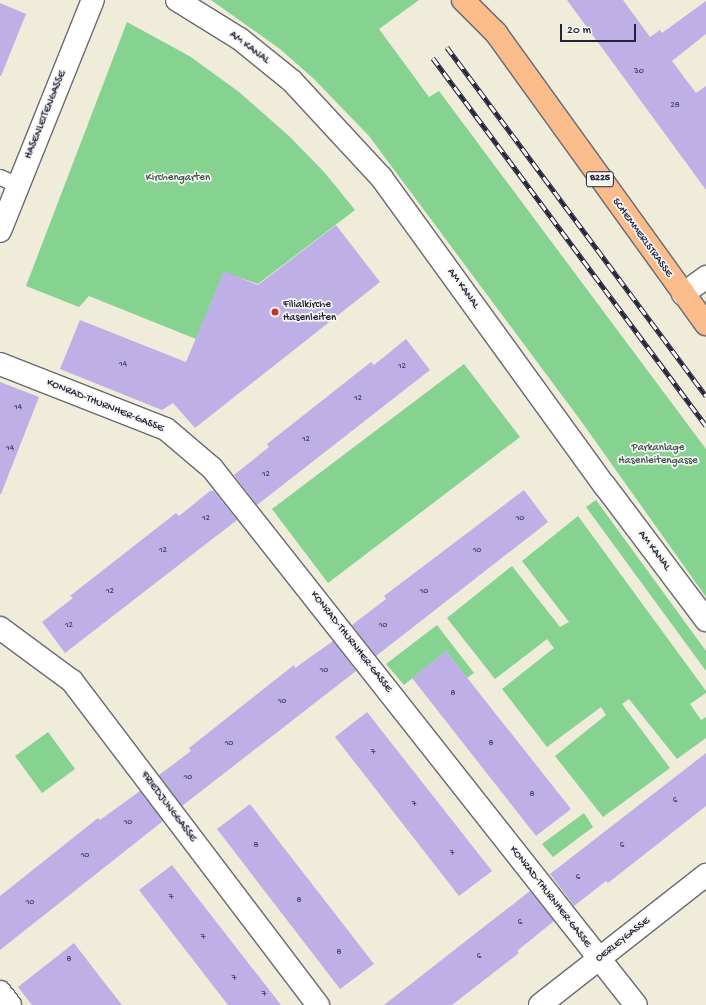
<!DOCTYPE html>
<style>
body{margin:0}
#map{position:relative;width:706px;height:1005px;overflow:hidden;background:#efecd9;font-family:"Gochi Hand",sans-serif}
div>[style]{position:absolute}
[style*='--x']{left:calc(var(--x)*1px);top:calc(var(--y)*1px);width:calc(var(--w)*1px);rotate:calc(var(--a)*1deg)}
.green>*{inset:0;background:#86d290}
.building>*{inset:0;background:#beb0e7}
.roads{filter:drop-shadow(1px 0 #6a6972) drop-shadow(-1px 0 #6a6972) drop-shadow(0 1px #6a6972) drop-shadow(0 -1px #6a6972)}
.service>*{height:15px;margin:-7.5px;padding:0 7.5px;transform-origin:7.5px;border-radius:7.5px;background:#fff}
.minor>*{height:22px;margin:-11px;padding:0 11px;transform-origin:11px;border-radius:11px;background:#fff}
.tertiary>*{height:22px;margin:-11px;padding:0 11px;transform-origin:11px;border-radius:11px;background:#fff}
.primary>*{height:22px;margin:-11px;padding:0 11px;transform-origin:11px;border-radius:11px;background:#f9bc8a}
.rail>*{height:4.5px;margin-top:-2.25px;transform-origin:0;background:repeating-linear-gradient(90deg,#f6f6f2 0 9px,#22223b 0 18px);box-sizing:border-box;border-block:1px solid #22223b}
.dots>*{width:11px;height:11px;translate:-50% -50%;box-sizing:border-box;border:2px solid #f6f6f2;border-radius:50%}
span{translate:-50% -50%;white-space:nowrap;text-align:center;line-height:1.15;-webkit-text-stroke:3.5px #f6f6f2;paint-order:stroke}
.number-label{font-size:9px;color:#494666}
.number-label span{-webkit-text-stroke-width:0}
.shield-label span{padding:1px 3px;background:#f6f6f2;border:1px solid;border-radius:3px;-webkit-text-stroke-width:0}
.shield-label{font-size:10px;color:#22223b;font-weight:700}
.street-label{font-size:11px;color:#22223b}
.park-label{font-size:11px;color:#405754}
.poi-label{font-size:11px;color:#22223b}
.left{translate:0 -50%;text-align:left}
.scale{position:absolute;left:560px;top:24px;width:76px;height:18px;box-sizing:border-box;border:2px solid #22223b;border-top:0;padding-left:5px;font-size:12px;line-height:14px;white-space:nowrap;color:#22223b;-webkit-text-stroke:3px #f6f6f2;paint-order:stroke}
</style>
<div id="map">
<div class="green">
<div style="clip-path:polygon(211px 0,419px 0,379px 29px,429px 97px,439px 91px,706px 449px,706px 597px,581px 421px,369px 136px,314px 79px,280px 49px)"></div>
<div style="clip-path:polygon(127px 22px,191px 57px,239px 92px,289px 136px,325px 173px,355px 210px,258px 284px,224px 272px,196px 339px,89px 296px,79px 307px,26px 286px)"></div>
<div style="clip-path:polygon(464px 364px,520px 437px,328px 583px,272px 509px)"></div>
<div style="clip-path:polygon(596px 500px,706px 651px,706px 671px,586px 507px)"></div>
<div style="clip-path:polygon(578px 516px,706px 691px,706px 693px,690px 704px,701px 720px,706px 717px,706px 738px,677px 759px,629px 699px,622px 704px,670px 768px,603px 817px,555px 756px,606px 715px,601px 707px,547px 747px,502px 689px,554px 648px,547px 639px,495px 679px,447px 618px,512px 566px,560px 627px,569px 622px,522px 561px)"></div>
<div style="clip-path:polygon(437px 625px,474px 673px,467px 678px,446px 651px,404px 685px,386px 664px)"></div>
<div style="clip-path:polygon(48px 732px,75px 769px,42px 793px,15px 756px)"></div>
<div style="clip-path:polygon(584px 813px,593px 827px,553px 857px,542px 844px)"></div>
</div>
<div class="building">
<div style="clip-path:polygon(567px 0,623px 0,650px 37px,660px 30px,662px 33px,706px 1px,706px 34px,672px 61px,696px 93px,706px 86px,706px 190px)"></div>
<div style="clip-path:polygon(0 3px,26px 14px,1px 76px,0 76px)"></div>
<div style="clip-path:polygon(336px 225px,380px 282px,195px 428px,173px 403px,162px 410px,60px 369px,80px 320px,186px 362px,224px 271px,258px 285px)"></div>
<div style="clip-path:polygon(406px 339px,430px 370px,257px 505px,234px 475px,269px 447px,267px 444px,371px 362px,374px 365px)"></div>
<div style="clip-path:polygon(0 382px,39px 397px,1px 494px,0 494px)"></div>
<div style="clip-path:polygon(524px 490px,548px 522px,376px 656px,352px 625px,386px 599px,384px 596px)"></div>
<div style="clip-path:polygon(210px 491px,214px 491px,237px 520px,65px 653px,42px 622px,73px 598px,70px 596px,176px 513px,179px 516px)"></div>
<div style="clip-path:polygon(333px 641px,356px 671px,182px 806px,159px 775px,191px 751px,189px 748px,294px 665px,295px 668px)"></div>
<div style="clip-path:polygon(446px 651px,571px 809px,536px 836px,412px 678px)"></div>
<div style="clip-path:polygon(367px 712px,492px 871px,459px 896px,335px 737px)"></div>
<div style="clip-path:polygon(706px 753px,706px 806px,608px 883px,606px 881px,574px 906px,550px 874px)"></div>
<div style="clip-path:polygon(140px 791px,163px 821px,0 950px,0 896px,98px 818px,100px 820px)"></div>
<div style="clip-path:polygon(250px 804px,374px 964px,340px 989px,217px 829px)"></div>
<div style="clip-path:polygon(172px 865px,235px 946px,281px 1005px,228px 1005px,139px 890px)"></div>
<div style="clip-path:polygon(530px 891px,554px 921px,517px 951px,519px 953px,452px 1005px,384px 1005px)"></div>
<div style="clip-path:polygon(74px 943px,100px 977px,122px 1005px,32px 1005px,18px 987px)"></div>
</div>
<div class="roads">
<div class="service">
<div style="--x:0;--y:177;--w:20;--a:24"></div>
</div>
<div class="minor">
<div style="--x:177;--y:0;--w:74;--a:31.8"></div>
<div style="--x:240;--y:39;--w:67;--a:38.9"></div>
<div style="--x:292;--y:81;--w:131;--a:47.2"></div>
<div style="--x:381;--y:177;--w:382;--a:54.1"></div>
<div style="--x:605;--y:486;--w:168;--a:53"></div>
<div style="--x:683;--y:294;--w:29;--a:-36"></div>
<div style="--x:0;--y:364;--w:178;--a:21.4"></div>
<div style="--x:166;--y:429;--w:60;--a:40.3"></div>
<div style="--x:212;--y:468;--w:684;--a:51.71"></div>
<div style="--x:0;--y:628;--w:89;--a:36.4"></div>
<div style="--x:72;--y:681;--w:407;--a:52.8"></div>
<div style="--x:0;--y:992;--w:16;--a:52"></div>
<div style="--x:540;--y:1005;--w:211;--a:-38.1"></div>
</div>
<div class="tertiary">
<div style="--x:0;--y:231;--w:249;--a:-68.1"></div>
</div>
<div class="primary">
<div style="--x:463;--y:0;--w:47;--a:45"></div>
<div style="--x:496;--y:33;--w:359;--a:54.2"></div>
</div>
</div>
<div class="rail">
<div style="--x:447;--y:47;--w:435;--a:53.4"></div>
<div style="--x:433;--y:58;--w:458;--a:53.4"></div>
</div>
<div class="dots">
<div style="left:275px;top:312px;background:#c8321e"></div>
</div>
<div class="number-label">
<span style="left:639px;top:72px">30</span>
<span style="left:675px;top:106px">28</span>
<span style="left:123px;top:365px">14</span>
<span style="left:402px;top:367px">12</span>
<span style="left:358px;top:399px">12</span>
<span style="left:18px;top:408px">14</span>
<span style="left:306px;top:440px">12</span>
<span style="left:10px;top:449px">14</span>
<span style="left:266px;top:475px">12</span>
<span style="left:206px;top:519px">12</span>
<span style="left:520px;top:519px">10</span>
<span style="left:163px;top:551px">12</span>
<span style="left:477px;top:551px">10</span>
<span style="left:110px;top:592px">12</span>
<span style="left:424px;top:592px">10</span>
<span style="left:69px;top:626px">12</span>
<span style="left:383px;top:626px">10</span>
<span style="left:324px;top:671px">10</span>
<span style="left:453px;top:694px">8</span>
<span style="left:282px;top:702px">10</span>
<span style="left:229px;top:744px">10</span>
<span style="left:491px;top:744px">8</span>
<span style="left:373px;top:753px">7</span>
<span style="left:188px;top:778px">10</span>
<span style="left:532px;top:795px">8</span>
<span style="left:675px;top:801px">6</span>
<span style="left:414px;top:805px">7</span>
<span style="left:128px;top:823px">10</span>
<span style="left:256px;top:846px">8</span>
<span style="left:622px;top:846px">6</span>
<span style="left:452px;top:854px">7</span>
<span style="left:85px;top:856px">10</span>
<span style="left:578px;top:878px">6</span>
<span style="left:171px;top:898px">7</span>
<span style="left:299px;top:901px">8</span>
<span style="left:30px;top:903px">10</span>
<span style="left:520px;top:923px">6</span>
<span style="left:203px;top:938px">7</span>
<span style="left:339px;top:953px">8</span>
<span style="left:479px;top:957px">6</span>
<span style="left:69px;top:960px">8</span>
<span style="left:234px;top:979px">7</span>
<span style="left:264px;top:995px">7</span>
</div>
<div class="shield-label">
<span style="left:600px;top:179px">B225</span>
</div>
<div class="street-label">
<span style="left:249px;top:48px;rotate:37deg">AM KANAL</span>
<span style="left:46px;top:115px;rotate:-68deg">HASENLEITENGASSE</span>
<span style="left:642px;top:238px;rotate:54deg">SCHEMMERLSTRASSE</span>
<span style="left:463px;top:289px;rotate:54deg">AM KANAL</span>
<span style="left:105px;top:406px;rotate:22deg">KONRAD-THURNHER-GASSE</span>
<span style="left:654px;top:551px;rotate:53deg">AM KANAL</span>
<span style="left:351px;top:642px;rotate:52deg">KONRAD-THURNHER-GASSE</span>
<span style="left:168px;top:807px;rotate:53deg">FRIEDJUNGGASSE</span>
<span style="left:550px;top:897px;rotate:52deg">KONRAD-THURNHER-GASSE</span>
<span style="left:623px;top:940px;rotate:-38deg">OERLEYGASSE</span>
</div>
<div class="park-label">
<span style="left:178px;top:178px">Kirchengarten</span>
<span style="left:658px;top:455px">Parkanlage<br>Hasenleitengasse</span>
</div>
<div class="poi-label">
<span class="left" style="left:283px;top:312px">Filialkirche<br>Hasenleiten</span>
</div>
<div class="scale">20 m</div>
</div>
